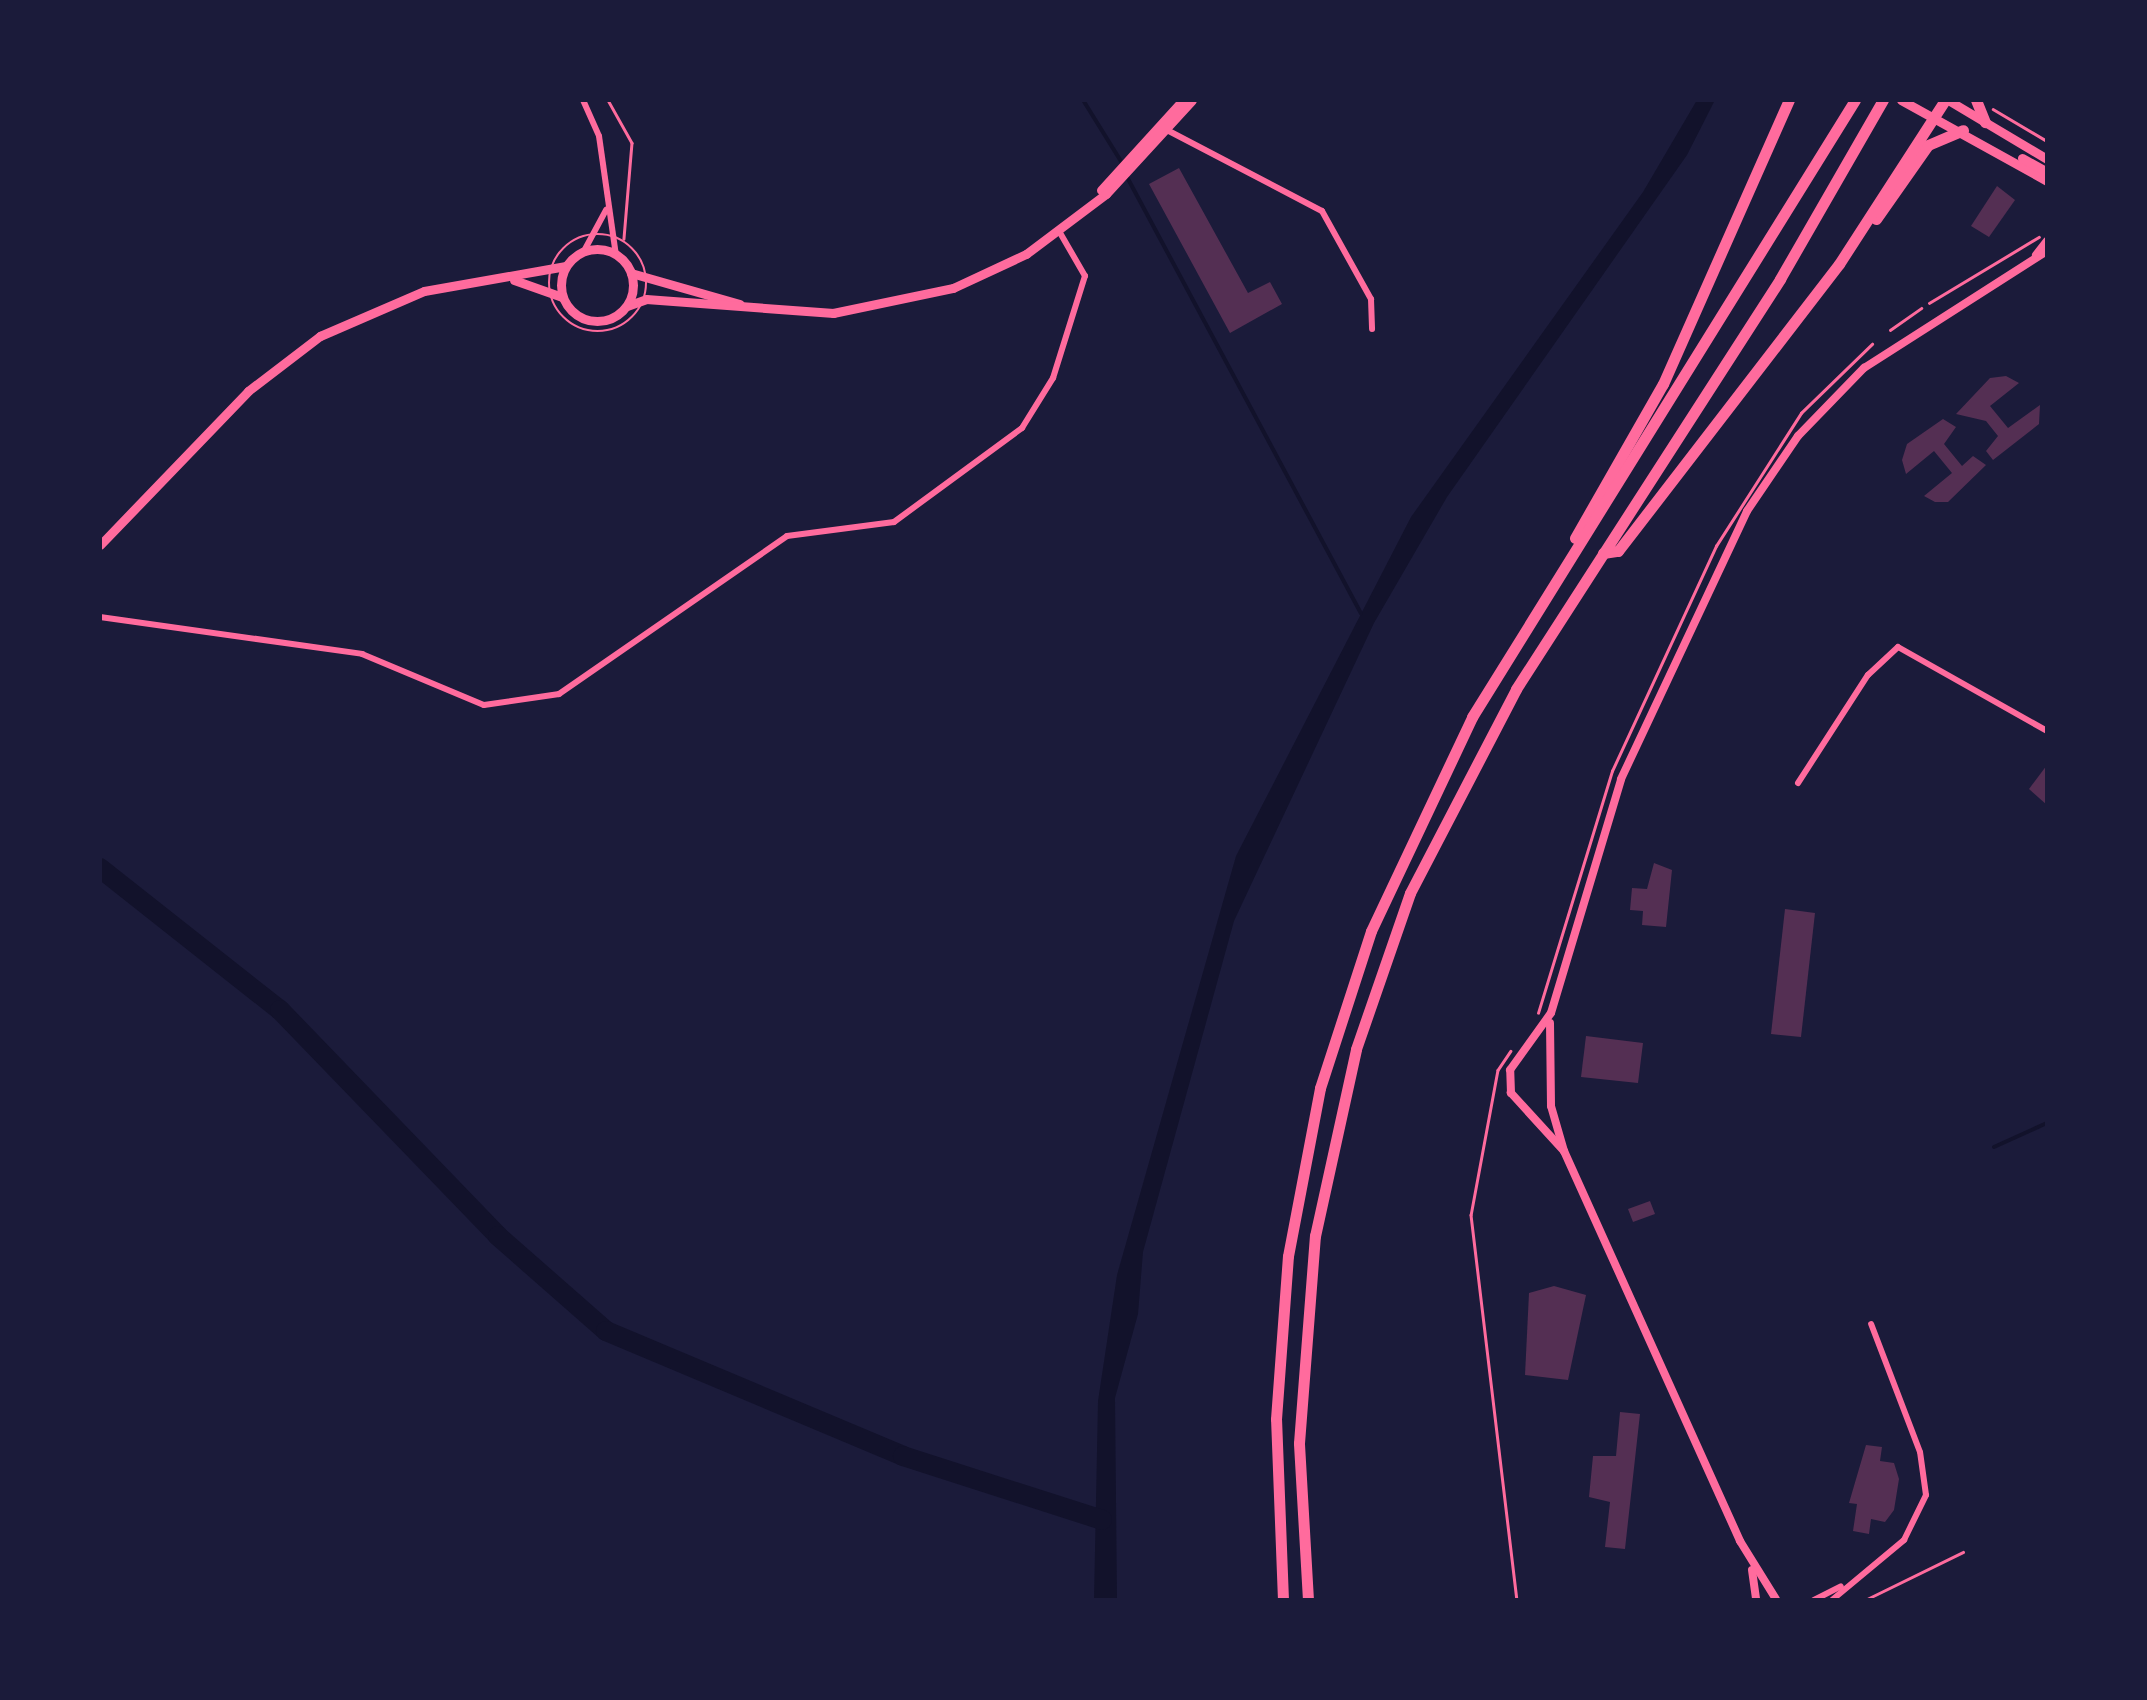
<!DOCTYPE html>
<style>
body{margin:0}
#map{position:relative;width:2147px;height:1700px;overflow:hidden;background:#1b1b3a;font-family:Jost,sans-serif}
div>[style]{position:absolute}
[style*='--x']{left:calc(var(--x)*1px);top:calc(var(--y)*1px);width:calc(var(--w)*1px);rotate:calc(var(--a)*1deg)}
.water>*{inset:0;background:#12122b}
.stream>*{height:4px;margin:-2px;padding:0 2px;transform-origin:2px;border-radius:2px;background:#12122b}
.river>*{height:20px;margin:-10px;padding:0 10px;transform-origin:10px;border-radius:10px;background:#12122b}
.building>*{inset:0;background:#542f53}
.path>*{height:2.5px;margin:-1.25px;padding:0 1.25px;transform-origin:1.25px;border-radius:1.25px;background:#ff6b9d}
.path>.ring{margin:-1.25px;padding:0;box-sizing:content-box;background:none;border:2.5px solid #ff6b9d;border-radius:50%}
.minor>*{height:6px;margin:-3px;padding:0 3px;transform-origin:3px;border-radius:3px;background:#ff6b9d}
.tertiary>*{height:8px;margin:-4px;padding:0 4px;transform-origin:4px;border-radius:4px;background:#ff6b9d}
.secondary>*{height:9px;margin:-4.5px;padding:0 4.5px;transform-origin:4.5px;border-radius:4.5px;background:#ff6b9d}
.secondary>.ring{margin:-4.5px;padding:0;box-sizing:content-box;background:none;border:9px solid #ff6b9d;border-radius:50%}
.motorway>*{height:11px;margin:-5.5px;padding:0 5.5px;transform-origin:5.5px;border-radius:5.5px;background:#ff6b9d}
span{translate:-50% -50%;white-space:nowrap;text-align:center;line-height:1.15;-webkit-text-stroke:9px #1b1b3a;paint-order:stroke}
.frame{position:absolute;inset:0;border:102px solid #1b1b3a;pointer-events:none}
</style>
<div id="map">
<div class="water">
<div style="clip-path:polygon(1697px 100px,1715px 100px,1687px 155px,1447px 497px,1374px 623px,1234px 921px,1143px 1252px,1138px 1314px,1115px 1398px,1117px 1600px,1094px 1600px,1098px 1401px,1117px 1275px,1236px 856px,1411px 517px,1643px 192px)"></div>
</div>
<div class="stream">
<div style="--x:1083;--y:100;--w:74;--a:58.2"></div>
<div style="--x:1127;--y:177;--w:495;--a:61.8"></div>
<div style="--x:1994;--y:1147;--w:58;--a:-24.4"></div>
</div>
<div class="river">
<div style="--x:100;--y:868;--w:229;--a:38.3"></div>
<div style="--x:280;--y:1010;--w:314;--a:46"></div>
<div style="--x:498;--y:1236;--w:144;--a:41.3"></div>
<div style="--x:606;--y:1331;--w:322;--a:22.8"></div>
<div style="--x:903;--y:1456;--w:209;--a:17.8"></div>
</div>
<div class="building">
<div style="clip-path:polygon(1179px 168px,1248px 293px,1270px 282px,1282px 304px,1230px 333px,1149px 184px)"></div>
<div style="clip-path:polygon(1997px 186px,2015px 200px,1989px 237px,1971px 226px)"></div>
<div style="clip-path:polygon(2006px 376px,2019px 383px,1990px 406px,2008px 428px,2040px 405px,2039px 424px,1993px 460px,1986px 451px,1998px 436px,1986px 421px,1956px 414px,1990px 378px)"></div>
<div style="clip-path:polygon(1943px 419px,1956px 427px,1944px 444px,1962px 466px,1973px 456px,1986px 465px,1948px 502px,1935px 502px,1924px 496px,1952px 473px,1934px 451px,1906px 474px,1902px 460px,1907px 444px)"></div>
<div style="clip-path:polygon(2047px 765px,2047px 805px,2029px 789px)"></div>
<div style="clip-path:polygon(1654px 863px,1672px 870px,1666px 927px,1642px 925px,1643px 911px,1630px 910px,1632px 888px,1647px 889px)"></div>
<div style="clip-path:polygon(1785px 909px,1815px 913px,1801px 1037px,1771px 1034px)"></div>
<div style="clip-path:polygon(1586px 1036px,1643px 1043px,1638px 1083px,1581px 1077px)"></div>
<div style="clip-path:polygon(1650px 1201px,1655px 1214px,1633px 1222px,1628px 1209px)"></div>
<div style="clip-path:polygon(1554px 1286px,1586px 1295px,1568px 1380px,1525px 1375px,1529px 1293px)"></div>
<div style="clip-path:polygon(1620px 1412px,1640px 1414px,1625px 1549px,1605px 1547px,1610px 1502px,1589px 1497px,1593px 1456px,1616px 1456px)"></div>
<div style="clip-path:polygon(1866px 1445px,1882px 1447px,1880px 1461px,1894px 1463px,1899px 1479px,1894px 1510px,1885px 1522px,1871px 1519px,1869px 1534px,1853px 1531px,1857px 1504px,1849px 1503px)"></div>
</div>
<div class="path">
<div style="--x:608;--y:100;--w:49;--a:60.8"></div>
<div style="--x:632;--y:143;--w:96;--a:94.8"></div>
<div style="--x:1993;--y:109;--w:63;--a:30.7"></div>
<div class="ring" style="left:549px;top:234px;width:95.5px;height:95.5px"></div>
<div style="--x:1929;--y:303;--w:128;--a:-31"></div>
<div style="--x:1890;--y:330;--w:38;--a:-35"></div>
<div style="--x:1538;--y:1013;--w:253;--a:-73"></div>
<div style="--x:1612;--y:771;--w:248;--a:-65.2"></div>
<div style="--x:1716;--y:546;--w:158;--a:-57.4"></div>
<div style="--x:1801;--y:413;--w:99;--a:-44.2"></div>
<div style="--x:1511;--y:1051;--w:23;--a:124"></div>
<div style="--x:1498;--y:1070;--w:147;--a:100.5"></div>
<div style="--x:1471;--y:1215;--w:388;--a:83.2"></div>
<div style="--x:1865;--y:1600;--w:109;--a:-26.1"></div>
</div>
<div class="minor">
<div style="--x:583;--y:100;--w:39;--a:66"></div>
<div style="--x:599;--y:136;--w:120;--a:81.9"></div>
<div style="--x:1165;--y:129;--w:177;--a:27.6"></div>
<div style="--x:1322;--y:211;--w:101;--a:60.9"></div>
<div style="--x:1371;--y:299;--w:30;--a:88"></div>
<div style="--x:584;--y:251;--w:47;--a:-61.8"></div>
<div style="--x:100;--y:617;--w:265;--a:8"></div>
<div style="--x:362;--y:654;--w:132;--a:22.7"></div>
<div style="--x:484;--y:705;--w:76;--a:-8.3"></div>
<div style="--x:559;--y:694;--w:277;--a:-34.7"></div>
<div style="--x:787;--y:536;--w:108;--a:-7.5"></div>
<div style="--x:894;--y:522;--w:159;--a:-36.3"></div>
<div style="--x:1022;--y:428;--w:59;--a:-58.2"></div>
<div style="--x:1053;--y:378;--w:107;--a:-72.6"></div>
<div style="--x:1085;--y:276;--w:52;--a:-120"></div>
<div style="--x:1798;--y:783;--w:129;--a:-57.1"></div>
<div style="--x:1868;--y:675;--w:41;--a:-43"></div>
<div style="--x:1898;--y:647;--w:171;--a:29.4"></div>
<div style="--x:1814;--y:1600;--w:30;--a:-27"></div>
<div style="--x:1832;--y:1600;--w:94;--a:-39.8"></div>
<div style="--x:1904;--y:1540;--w:50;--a:-63.9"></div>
<div style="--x:1926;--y:1495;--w:43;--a:-97.9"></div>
<div style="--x:1920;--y:1452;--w:137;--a:-110.9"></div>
</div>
<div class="tertiary">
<div style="--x:2036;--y:255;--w:18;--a:-52"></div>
<div style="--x:1550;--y:1023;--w:83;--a:89.3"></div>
<div style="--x:1551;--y:1106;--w:47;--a:73.9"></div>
<div style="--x:1564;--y:1151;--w:428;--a:65.7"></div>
<div style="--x:1740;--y:1541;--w:68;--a:58.2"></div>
<div style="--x:1564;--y:1151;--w:79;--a:-132.4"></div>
<div style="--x:1511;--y:1093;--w:23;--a:-92"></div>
<div style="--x:1510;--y:1070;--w:70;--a:-54.3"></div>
<div style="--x:1551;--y:1013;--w:244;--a:-73.3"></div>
<div style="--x:1621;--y:779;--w:296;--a:-64.8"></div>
<div style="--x:1747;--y:511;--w:91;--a:-55.8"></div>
<div style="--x:1798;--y:436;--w:95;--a:-45.9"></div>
<div style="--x:1864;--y:368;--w:217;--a:-32.6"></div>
<div style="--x:1752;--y:1570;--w:30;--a:82"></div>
</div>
<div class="secondary">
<div style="--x:1901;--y:100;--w:167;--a:29"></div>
<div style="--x:1948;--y:100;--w:115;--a:30.8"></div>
<div style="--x:2022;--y:158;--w:29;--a:29"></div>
<div style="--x:1101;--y:190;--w:122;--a:-47.7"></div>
<div class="ring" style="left:561px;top:249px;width:63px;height:63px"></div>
<div style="--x:631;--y:273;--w:113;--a:15.9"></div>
<div style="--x:514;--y:280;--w:51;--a:19.5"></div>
<div style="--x:627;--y:306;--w:20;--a:-20"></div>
<div style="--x:646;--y:299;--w:188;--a:4.3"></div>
<div style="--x:833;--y:313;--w:123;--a:-11.8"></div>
<div style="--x:953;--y:288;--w:81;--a:-25"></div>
<div style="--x:1026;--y:254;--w:100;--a:-36.9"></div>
<div style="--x:1106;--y:194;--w:127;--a:-47.5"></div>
<div style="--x:100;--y:545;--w:214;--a:-46.1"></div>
<div style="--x:248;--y:391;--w:91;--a:-37.4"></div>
<div style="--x:320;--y:336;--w:113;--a:-23.4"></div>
<div style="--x:424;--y:291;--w:144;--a:-10"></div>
</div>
<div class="motorway">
<div style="--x:1976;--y:100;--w:24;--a:68"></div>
<div style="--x:1876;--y:219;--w:90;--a:-54.9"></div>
<div style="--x:1928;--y:145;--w:38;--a:-23"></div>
<div style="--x:1575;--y:538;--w:177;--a:-60.3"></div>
<div style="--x:1663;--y:384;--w:311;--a:-66.1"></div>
<div style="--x:1603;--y:553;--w:15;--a:-8"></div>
<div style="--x:1618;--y:551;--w:362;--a:-52.4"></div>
<div style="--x:1839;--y:264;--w:195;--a:-57.1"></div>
<div style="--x:1283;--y:1600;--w:181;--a:-92.2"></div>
<div style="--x:1276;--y:1419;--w:163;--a:-85.8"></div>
<div style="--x:1288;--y:1256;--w:171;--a:-79.2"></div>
<div style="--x:1320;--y:1088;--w:165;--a:-72"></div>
<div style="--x:1371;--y:931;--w:237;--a:-64.7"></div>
<div style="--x:1472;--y:717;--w:726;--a:-58.17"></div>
<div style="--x:1308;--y:1600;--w:157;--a:-93.3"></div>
<div style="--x:1299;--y:1443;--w:208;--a:-85.6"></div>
<div style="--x:1315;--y:1236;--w:191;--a:-77.6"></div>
<div style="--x:1356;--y:1049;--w:165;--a:-70.9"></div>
<div style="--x:1410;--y:893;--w:230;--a:-62.5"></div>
<div style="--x:1516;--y:689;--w:488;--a:-57.2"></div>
<div style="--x:1780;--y:279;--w:207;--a:-60.1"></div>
</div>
<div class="frame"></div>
</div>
